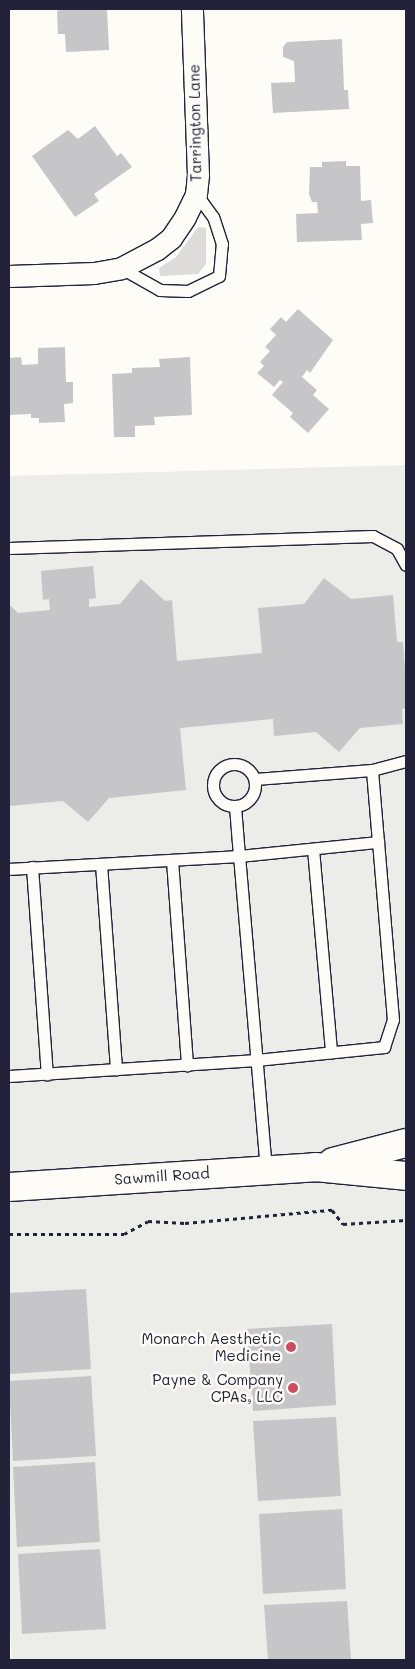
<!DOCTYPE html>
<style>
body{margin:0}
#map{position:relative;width:415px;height:1669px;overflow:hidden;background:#fdfcf7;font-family:Mali,sans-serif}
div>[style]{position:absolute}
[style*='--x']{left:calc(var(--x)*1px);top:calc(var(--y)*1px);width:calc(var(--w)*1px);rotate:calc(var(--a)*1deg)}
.built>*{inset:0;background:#ecece9}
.green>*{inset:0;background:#dddcdb}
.building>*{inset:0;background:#c6c6c8}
.path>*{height:3px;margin-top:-1.5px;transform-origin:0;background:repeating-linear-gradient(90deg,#22223b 0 4px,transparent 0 8px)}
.roads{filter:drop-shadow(1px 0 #22223b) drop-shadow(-1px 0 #22223b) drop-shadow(0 1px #22223b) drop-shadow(0 -1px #22223b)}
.lane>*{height:11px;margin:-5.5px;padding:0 5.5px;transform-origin:5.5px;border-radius:5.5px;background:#fdfcf7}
.lane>.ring{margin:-5.5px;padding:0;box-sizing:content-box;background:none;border:11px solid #fdfcf7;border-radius:50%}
.street>*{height:21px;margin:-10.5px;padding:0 10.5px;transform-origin:10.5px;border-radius:10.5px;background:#fdfcf7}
.secondary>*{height:28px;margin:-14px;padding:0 14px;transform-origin:14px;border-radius:14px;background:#fdfcf7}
.dots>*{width:14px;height:14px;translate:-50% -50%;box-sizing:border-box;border:2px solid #fdfcf7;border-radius:50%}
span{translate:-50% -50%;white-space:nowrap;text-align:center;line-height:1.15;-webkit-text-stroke:5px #fdfcf7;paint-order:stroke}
.street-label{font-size:15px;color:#22223b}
.poi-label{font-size:15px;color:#22223b}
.right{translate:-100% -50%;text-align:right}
.frame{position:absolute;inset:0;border:10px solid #22223b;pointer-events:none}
</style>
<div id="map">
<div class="built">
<div style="clip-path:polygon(406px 465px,406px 1660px,12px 1660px,9px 1608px,9px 476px)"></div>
</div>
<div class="green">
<div style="clip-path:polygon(198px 227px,206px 228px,206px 264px,198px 274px,160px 276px,159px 268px,176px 257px)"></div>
</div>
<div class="building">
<div style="clip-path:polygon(64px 9px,107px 9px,109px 50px,66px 52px,65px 34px,58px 34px,57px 11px)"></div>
<div style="clip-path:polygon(342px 39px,344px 90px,348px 90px,349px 109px,273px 113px,271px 83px,295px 82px,294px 61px,283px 57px,283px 47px,287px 42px)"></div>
<div style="clip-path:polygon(95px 126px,117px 156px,121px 153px,132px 167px,94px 194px,99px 201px,75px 217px,32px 156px,68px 130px,78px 139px)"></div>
<div style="clip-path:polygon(346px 161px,346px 166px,360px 166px,361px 201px,371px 200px,373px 223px,361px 224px,362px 240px,297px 242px,296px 214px,318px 213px,317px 202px,312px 202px,309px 194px,310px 167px,322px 167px,322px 162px)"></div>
<div style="clip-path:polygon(298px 309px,333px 340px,310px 373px,307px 370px,302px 377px,317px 390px,313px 395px,329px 409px,308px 433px,290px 417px,293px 413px,272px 395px,283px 382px,280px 380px,274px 387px,257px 373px,264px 366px,260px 362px,270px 351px,265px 347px,276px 335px,270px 329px,281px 317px,286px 322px)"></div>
<div style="clip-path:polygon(65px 347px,66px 382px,73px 382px,73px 403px,64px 404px,65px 422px,39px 423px,39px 418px,31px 418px,31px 414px,9px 415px,9px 358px,21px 357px,22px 365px,38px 364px,38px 348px)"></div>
<div style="clip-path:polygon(190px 357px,192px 415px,154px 417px,155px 425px,135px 426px,135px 437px,114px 437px,112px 374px,132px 373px,132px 368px,160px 367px,159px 359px)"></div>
<div style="clip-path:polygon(93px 566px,96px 598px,89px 599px,89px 607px,120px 604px,141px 579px,165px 601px,172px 600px,177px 661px,262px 653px,258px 608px,304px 604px,324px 578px,351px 599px,393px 595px,397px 642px,403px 642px,406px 680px,406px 708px,402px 709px,403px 724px,360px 728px,339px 752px,316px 732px,274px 736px,273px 719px,180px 728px,186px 790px,109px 798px,88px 822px,63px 801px,9px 806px,9px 604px,18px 613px,50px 610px,49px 599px,43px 600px,41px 571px)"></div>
<div style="clip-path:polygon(86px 1289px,91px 1369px,9px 1374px,9px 1293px)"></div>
<div style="clip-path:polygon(332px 1324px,336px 1405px,253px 1411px,247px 1329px)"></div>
<div style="clip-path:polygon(91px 1376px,96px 1456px,13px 1461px,9px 1381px)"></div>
<div style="clip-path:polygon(336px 1417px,341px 1496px,258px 1501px,253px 1421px)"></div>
<div style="clip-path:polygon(95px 1462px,100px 1542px,17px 1547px,13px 1467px)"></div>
<div style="clip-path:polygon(342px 1509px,346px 1589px,263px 1594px,259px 1514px)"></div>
<div style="clip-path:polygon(100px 1549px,106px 1629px,22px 1634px,18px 1554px)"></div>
<div style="clip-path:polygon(347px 1601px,351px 1660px,268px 1660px,264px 1605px)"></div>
</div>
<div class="path">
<div style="--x:9;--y:1234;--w:115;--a:0"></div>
<div style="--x:124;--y:1234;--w:27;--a:-28"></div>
<div style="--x:148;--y:1221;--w:37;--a:3"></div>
<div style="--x:185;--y:1223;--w:148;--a:-5.1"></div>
<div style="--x:332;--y:1210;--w:18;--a:52"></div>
<div style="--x:343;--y:1224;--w:63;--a:-3.6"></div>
</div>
<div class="roads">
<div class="lane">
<div style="--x:121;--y:268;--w:45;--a:29.4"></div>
<div style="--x:160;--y:290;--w:28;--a:2"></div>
<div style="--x:188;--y:291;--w:34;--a:-26"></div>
<div style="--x:219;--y:276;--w:32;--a:-85"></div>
<div style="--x:222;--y:244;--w:28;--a:-108"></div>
<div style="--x:213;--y:217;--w:29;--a:-126"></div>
<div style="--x:9;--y:548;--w:364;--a:-1.9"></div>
<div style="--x:373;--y:536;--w:27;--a:28"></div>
<div style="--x:397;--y:549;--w:18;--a:61"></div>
<div class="ring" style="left:213px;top:764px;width:31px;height:31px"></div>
<div style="--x:255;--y:779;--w:117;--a:-4.4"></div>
<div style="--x:313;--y:849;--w:204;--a:84.9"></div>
<div style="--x:172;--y:860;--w:206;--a:85.8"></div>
<div style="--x:101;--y:864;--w:206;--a:85.8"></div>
<div style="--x:32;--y:867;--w:208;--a:85.9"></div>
<div style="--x:9;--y:869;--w:230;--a:-3.2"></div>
<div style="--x:239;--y:856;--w:50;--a:-94.6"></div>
<div style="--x:9;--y:1076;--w:248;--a:-3.7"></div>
<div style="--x:256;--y:1060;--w:129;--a:-5.8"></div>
<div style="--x:384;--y:1047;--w:28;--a:-72"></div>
<div style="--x:393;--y:1020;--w:179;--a:-94.8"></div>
<div style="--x:266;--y:1170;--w:315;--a:-94.9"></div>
<div style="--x:239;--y:856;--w:140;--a:-5.8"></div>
<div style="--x:378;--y:842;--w:72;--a:-94.8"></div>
<div style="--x:372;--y:770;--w:35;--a:-15"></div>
</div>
<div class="street">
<div style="--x:9;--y:276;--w:85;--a:-2"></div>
<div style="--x:94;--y:273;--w:27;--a:-10"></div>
<div style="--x:121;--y:268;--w:41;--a:-27.8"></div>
<div style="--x:157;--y:249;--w:18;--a:-38"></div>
<div style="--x:171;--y:238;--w:25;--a:-56"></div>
<div style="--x:185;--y:217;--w:25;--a:-64"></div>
<div style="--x:196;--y:194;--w:19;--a:-84"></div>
<div style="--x:198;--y:175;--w:166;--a:-92.1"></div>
</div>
<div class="secondary">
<div style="--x:333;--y:1162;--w:75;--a:-14.6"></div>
<div style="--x:9;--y:1187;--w:307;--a:-3.7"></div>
<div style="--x:315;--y:1167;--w:91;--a:5.6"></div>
</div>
</div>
<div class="dots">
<div style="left:291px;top:1347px;background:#d1495b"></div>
<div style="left:293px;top:1388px;background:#d1495b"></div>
</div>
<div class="street-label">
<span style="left:195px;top:123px;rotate:-91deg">Tarrington Lane</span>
<span style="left:162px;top:1176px;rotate:-4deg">Sawmill Road</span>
</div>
<div class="poi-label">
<span class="right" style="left:281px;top:1347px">Monarch Aesthetic<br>Medicine</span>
<span class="right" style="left:283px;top:1388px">Payne &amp; Company<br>CPAs, LLC</span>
</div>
<div class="frame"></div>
</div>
